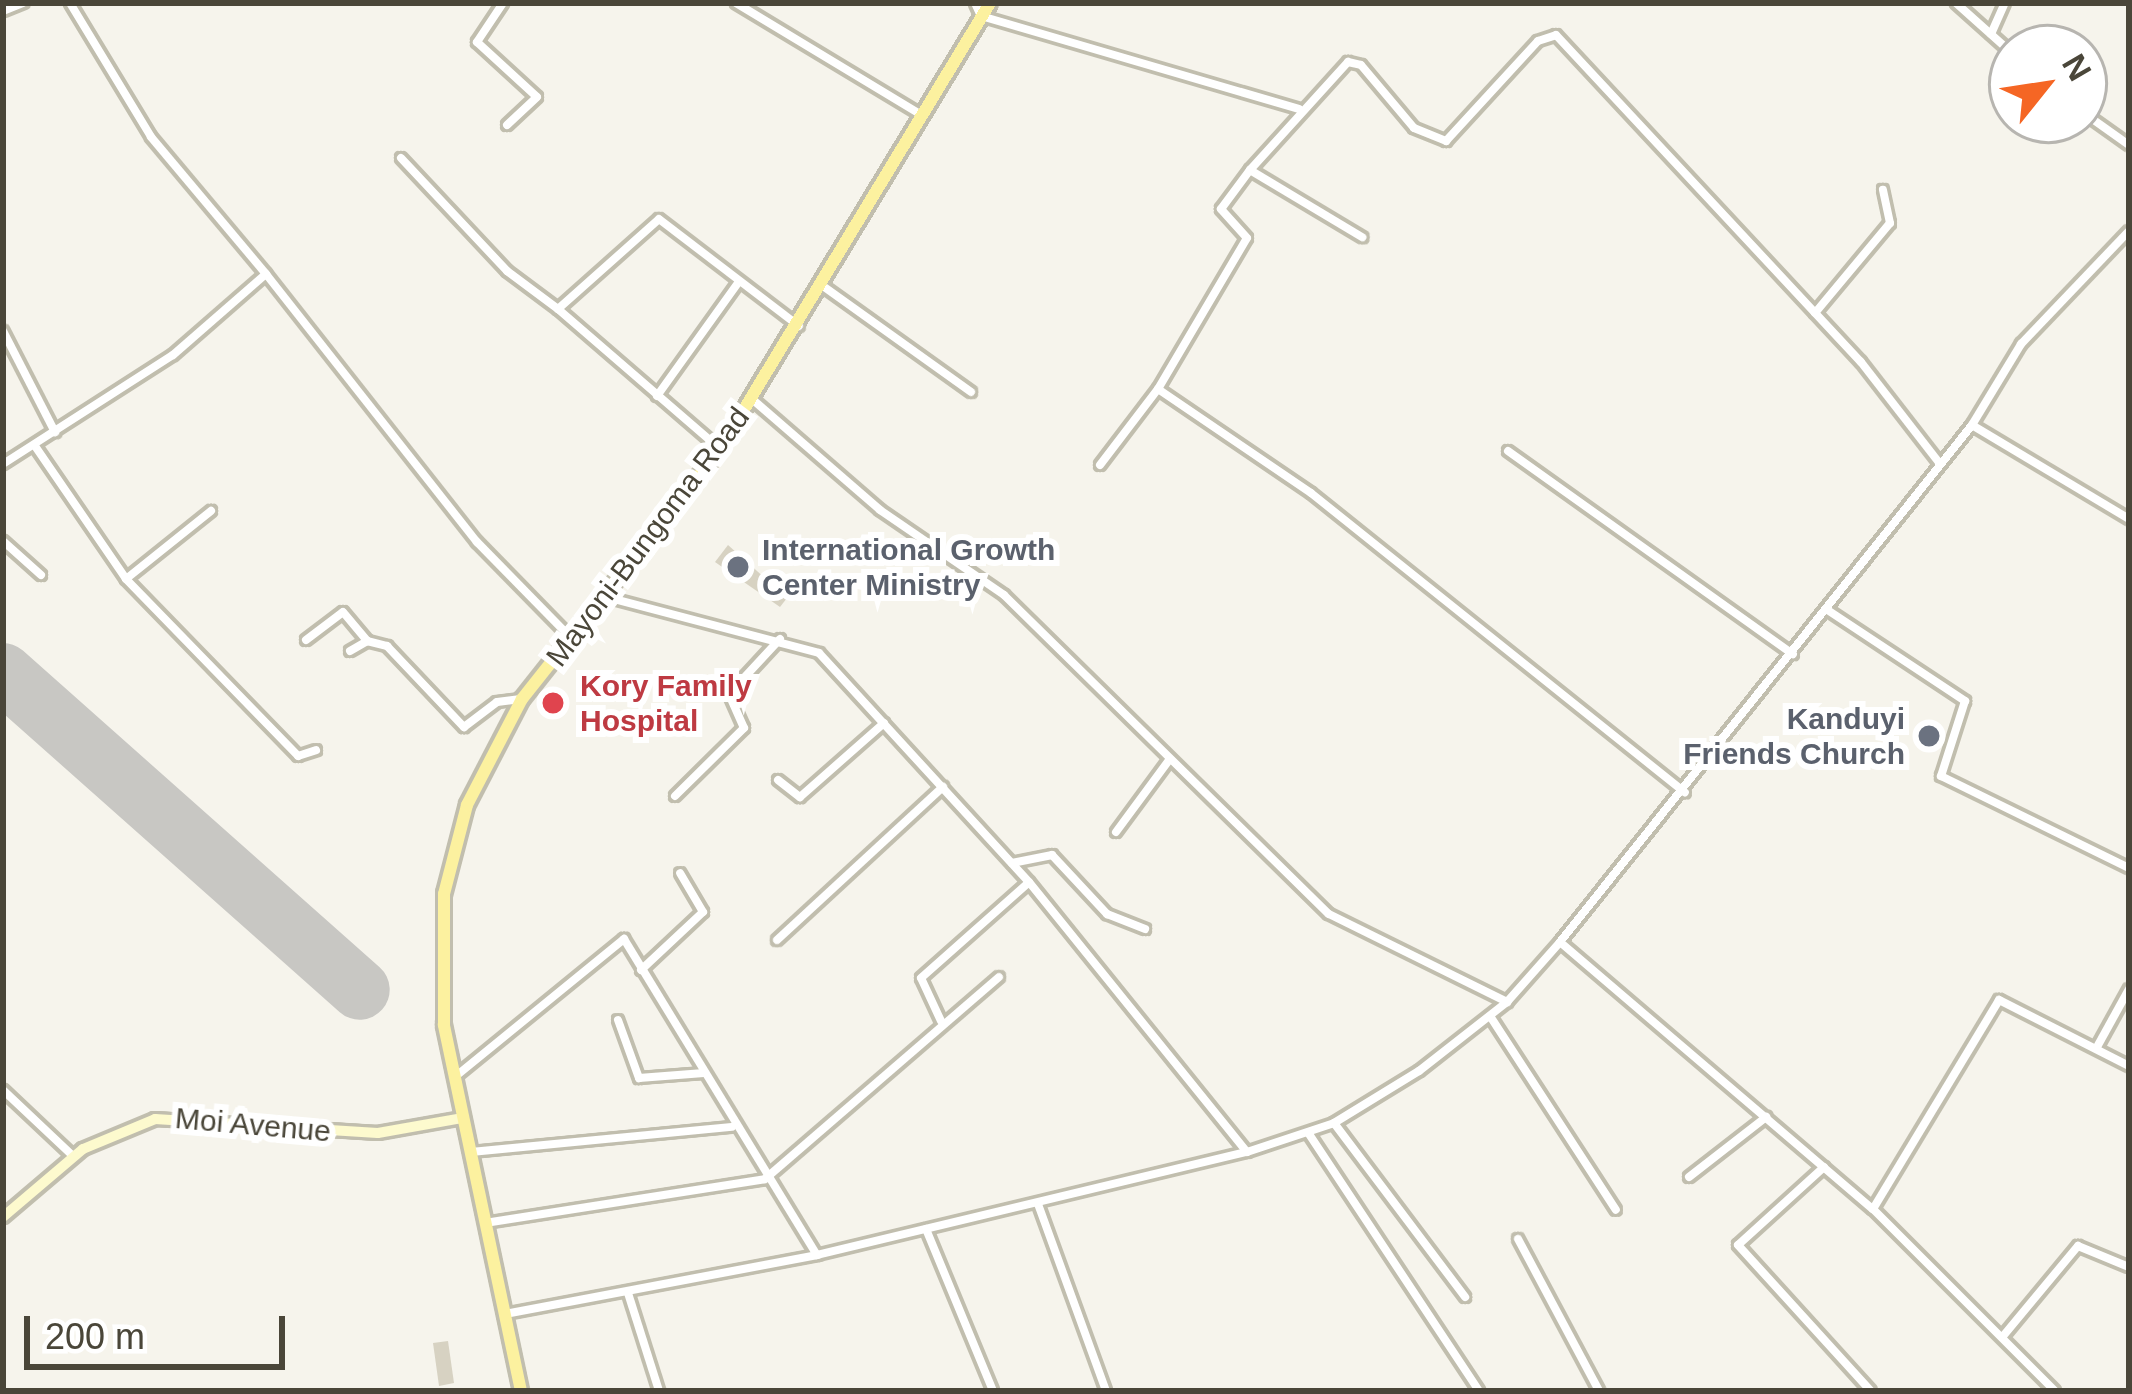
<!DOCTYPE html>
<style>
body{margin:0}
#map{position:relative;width:2132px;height:1394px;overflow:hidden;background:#f6f4ec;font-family:Helvetica,sans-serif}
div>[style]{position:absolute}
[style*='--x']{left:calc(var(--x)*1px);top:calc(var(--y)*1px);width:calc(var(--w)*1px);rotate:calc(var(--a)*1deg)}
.runway>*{height:60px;margin:-30px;padding:0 30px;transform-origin:30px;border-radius:30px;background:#c8c7c3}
.building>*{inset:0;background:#d7d2c2}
.roads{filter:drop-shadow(3px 0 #c1beae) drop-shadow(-3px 0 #c1beae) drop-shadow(0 3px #c1beae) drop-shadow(0 -3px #c1beae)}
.street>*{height:8px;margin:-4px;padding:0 4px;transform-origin:4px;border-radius:4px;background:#fff}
.secondary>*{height:10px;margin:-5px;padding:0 5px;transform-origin:5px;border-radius:5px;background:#fdface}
.primary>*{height:12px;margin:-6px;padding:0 6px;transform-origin:6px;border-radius:6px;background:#fcf19f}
.dots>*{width:33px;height:33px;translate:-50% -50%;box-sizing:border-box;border:6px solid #fff;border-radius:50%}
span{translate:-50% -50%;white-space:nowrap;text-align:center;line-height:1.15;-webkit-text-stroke:12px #fff;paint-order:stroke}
.street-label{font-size:30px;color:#4a4639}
.worship-label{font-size:30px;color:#5b616d;font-weight:700}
.left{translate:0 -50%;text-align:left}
.right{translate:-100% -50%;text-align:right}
.health-label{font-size:30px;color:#be3a42;font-weight:700}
.frame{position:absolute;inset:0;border:6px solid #4a4639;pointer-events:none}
.north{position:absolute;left:1988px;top:24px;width:120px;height:120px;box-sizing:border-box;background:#fff;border:3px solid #b7b5b0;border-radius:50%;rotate:60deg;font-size:33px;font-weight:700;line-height:48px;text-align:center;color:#4a4639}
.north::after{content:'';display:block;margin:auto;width:42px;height:54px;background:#f56624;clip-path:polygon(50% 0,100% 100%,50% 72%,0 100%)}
.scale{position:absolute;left:24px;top:1316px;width:261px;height:54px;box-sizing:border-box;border:6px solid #4a4639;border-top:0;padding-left:15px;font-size:36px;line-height:42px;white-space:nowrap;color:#4a4639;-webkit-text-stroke:9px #fff;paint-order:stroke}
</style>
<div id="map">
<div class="runway">
<div style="--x:3;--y:673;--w:477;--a:41.6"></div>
</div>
<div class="building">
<div style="clip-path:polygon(728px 545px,787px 598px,780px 607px,715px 562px)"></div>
<div style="clip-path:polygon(448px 1341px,454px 1383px,439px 1386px,433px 1343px)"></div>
</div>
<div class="roads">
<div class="street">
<div style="--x:70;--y:3;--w:157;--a:58.8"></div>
<div style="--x:151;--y:137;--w:179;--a:50"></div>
<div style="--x:503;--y:3;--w:47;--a:123.7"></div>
<div style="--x:477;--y:42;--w:81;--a:42.5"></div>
<div style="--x:537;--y:97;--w:41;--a:137"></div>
<div style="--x:736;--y:3;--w:215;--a:31.1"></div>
<div style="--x:975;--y:3;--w:14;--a:65"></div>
<div style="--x:981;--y:16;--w:331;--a:16.3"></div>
<div style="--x:1956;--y:3;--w:75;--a:41.8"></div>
<div style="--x:3;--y:11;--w:22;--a:-22"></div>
<div style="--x:1991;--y:34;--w:34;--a:-66"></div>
<div style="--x:2084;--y:113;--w:55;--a:35.4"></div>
<div style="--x:401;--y:158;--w:155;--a:46.8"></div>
<div style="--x:507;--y:271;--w:64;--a:36.7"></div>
<div style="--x:558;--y:309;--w:135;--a:-41.7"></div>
<div style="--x:659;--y:219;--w:176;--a:37.4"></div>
<div style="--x:1250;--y:170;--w:146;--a:-47.8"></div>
<div style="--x:1348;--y:62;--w:13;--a:13"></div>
<div style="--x:1361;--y:65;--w:82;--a:49.9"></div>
<div style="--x:1414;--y:128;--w:35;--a:22"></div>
<div style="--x:1446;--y:141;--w:136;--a:-47.4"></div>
<div style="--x:1538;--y:41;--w:19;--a:-18"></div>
<div style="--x:1556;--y:35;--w:447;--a:47"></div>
<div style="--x:1861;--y:362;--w:129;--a:52.2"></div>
<div style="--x:823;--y:286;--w:182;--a:35.6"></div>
<div style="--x:558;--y:309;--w:213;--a:40.8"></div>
<div style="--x:1815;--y:313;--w:117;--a:-50.2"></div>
<div style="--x:1890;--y:223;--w:34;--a:-102"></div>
<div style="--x:3;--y:331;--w:114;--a:62.8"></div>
<div style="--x:1158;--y:389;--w:185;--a:34.2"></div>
<div style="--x:1311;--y:493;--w:479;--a:38.7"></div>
<div style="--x:657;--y:396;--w:139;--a:-54.4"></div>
<div style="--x:752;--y:399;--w:169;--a:40.9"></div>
<div style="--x:880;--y:510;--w:150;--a:34.4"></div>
<div style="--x:1004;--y:595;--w:455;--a:44.5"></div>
<div style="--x:1329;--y:914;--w:199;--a:26.3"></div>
<div style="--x:1972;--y:425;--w:183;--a:30.9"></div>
<div style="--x:35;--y:446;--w:161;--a:55.6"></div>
<div style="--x:126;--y:579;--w:109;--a:-38.7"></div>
<div style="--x:1508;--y:451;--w:350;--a:35.5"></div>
<div style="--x:3;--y:464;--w:202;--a:-32.7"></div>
<div style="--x:173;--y:355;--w:123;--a:-41.1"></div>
<div style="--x:266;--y:274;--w:341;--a:51.8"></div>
<div style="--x:477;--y:542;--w:136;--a:45.6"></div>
<div style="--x:1100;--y:465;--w:96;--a:-52.7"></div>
<div style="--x:1158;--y:389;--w:175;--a:-59.5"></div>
<div style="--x:1247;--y:238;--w:39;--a:-132"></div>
<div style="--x:1221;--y:209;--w:49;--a:-53.4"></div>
<div style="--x:1250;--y:170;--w:131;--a:30.9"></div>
<div style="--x:3;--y:541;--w:51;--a:41.8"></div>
<div style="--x:126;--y:579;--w:247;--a:45.8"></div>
<div style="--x:298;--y:756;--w:19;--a:-18"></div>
<div style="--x:606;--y:597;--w:220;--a:14.7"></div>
<div style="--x:819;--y:653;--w:311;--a:47.5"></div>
<div style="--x:1029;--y:882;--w:347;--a:51.1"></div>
<div style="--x:1826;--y:609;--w:167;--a:33.5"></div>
<div style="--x:1965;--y:701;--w:79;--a:107.7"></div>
<div style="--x:1941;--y:776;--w:209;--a:26.1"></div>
<div style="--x:306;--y:640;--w:46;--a:-37.1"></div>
<div style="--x:343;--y:612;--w:38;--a:50"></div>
<div style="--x:350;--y:651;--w:20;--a:-30"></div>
<div style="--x:367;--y:641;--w:21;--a:14"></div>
<div style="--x:387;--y:646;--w:112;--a:46.5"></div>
<div style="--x:464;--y:727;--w:41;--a:-37.1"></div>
<div style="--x:497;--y:702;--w:24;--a:-7"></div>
<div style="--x:778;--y:780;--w:28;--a:38"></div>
<div style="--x:800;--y:797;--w:112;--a:-41.4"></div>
<div style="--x:675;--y:796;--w:97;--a:-44.6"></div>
<div style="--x:744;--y:728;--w:37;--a:-114"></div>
<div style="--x:729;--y:694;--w:75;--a:-47.2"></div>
<div style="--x:1116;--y:832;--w:89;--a:-53.6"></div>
<div style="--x:1012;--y:863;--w:41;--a:-11.3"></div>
<div style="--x:1052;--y:855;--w:81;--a:47"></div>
<div style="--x:1107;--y:914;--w:41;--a:21.5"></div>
<div style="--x:777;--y:940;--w:226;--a:-42.7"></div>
<div style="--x:1560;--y:942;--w:411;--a:40.5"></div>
<div style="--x:1873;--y:1209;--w:257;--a:45"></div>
<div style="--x:641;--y:970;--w:85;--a:-43.1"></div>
<div style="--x:703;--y:912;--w:45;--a:-120.5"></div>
<div style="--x:1490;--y:1016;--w:231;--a:57"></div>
<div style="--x:618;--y:1020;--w:62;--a:70.1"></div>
<div style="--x:639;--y:1078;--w:65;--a:-4.4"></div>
<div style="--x:941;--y:1021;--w:47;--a:-114.9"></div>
<div style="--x:921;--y:978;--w:144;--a:-41.6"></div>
<div style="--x:2097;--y:1047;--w:66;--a:-61.1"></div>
<div style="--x:456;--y:1076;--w:217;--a:-39.2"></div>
<div style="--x:624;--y:939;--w:370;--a:58.6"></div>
<div style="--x:3;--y:1090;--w:96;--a:43.3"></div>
<div style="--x:1334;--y:1123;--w:218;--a:53"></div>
<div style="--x:1309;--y:1134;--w:308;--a:56.5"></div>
<div style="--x:471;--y:1152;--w:262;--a:-5.5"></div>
<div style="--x:1824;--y:1167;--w:116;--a:137.8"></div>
<div style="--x:1738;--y:1245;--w:197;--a:47.7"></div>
<div style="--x:1689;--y:1177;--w:98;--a:-37.9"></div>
<div style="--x:1038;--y:1204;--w:199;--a:70"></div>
<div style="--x:1873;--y:1209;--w:244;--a:-58.9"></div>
<div style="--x:1999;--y:1000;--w:146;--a:26.9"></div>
<div style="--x:485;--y:1223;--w:283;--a:-8.9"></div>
<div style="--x:765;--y:1179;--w:309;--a:-40.8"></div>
<div style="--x:926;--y:1229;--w:175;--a:67.5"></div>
<div style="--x:1518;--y:1239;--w:172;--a:61.9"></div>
<div style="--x:628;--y:1293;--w:103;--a:72.4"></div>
<div style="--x:505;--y:1314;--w:318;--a:-10.7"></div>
<div style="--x:817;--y:1255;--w:442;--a:-13.5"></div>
<div style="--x:1247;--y:1152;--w:92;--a:-18.4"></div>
<div style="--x:1334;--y:1123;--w:100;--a:-31.5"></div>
<div style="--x:1419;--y:1071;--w:112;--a:-38.1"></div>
<div style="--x:1507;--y:1002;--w:80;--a:-48.5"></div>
<div style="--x:1560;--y:942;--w:661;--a:-51.45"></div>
<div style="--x:1972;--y:425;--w:95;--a:-58.8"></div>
<div style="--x:2021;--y:344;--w:156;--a:-46.3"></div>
<div style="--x:2004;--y:1335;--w:116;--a:-50.3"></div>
<div style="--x:2078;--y:1246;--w:55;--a:22.4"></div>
</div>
<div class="secondary">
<div style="--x:3;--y:1217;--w:105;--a:-40.4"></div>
<div style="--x:83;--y:1149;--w:78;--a:-22.6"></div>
<div style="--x:155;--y:1119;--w:223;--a:3.6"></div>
<div style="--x:378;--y:1133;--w:85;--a:-10.1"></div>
</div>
<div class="primary">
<div style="--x:521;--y:1391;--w:374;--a:-101.9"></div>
<div style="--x:444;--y:1025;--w:131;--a:-90"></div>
<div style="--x:444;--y:894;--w:92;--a:-75.5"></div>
<div style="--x:467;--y:805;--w:119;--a:-62.6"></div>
<div style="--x:522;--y:699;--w:319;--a:-51.6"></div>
<div style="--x:720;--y:449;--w:521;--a:-58.81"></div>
</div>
</div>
<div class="dots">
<div style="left:738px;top:567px;background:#6b7280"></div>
<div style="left:553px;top:703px;background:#e0444e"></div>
<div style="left:1929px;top:736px;background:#6b7280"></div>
</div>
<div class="street-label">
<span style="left:648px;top:537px;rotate:-53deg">Mayoni-Bungoma Road</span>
<span style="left:253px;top:1125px;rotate:5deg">Moi Avenue</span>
</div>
<div class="worship-label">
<span class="left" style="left:762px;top:567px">International Growth<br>Center Ministry</span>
<span class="right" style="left:1905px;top:736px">Kanduyi<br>Friends Church</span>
</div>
<div class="health-label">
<span class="left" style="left:580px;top:703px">Kory Family<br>Hospital</span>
</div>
<div class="frame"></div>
<div class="north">N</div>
<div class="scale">200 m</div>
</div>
